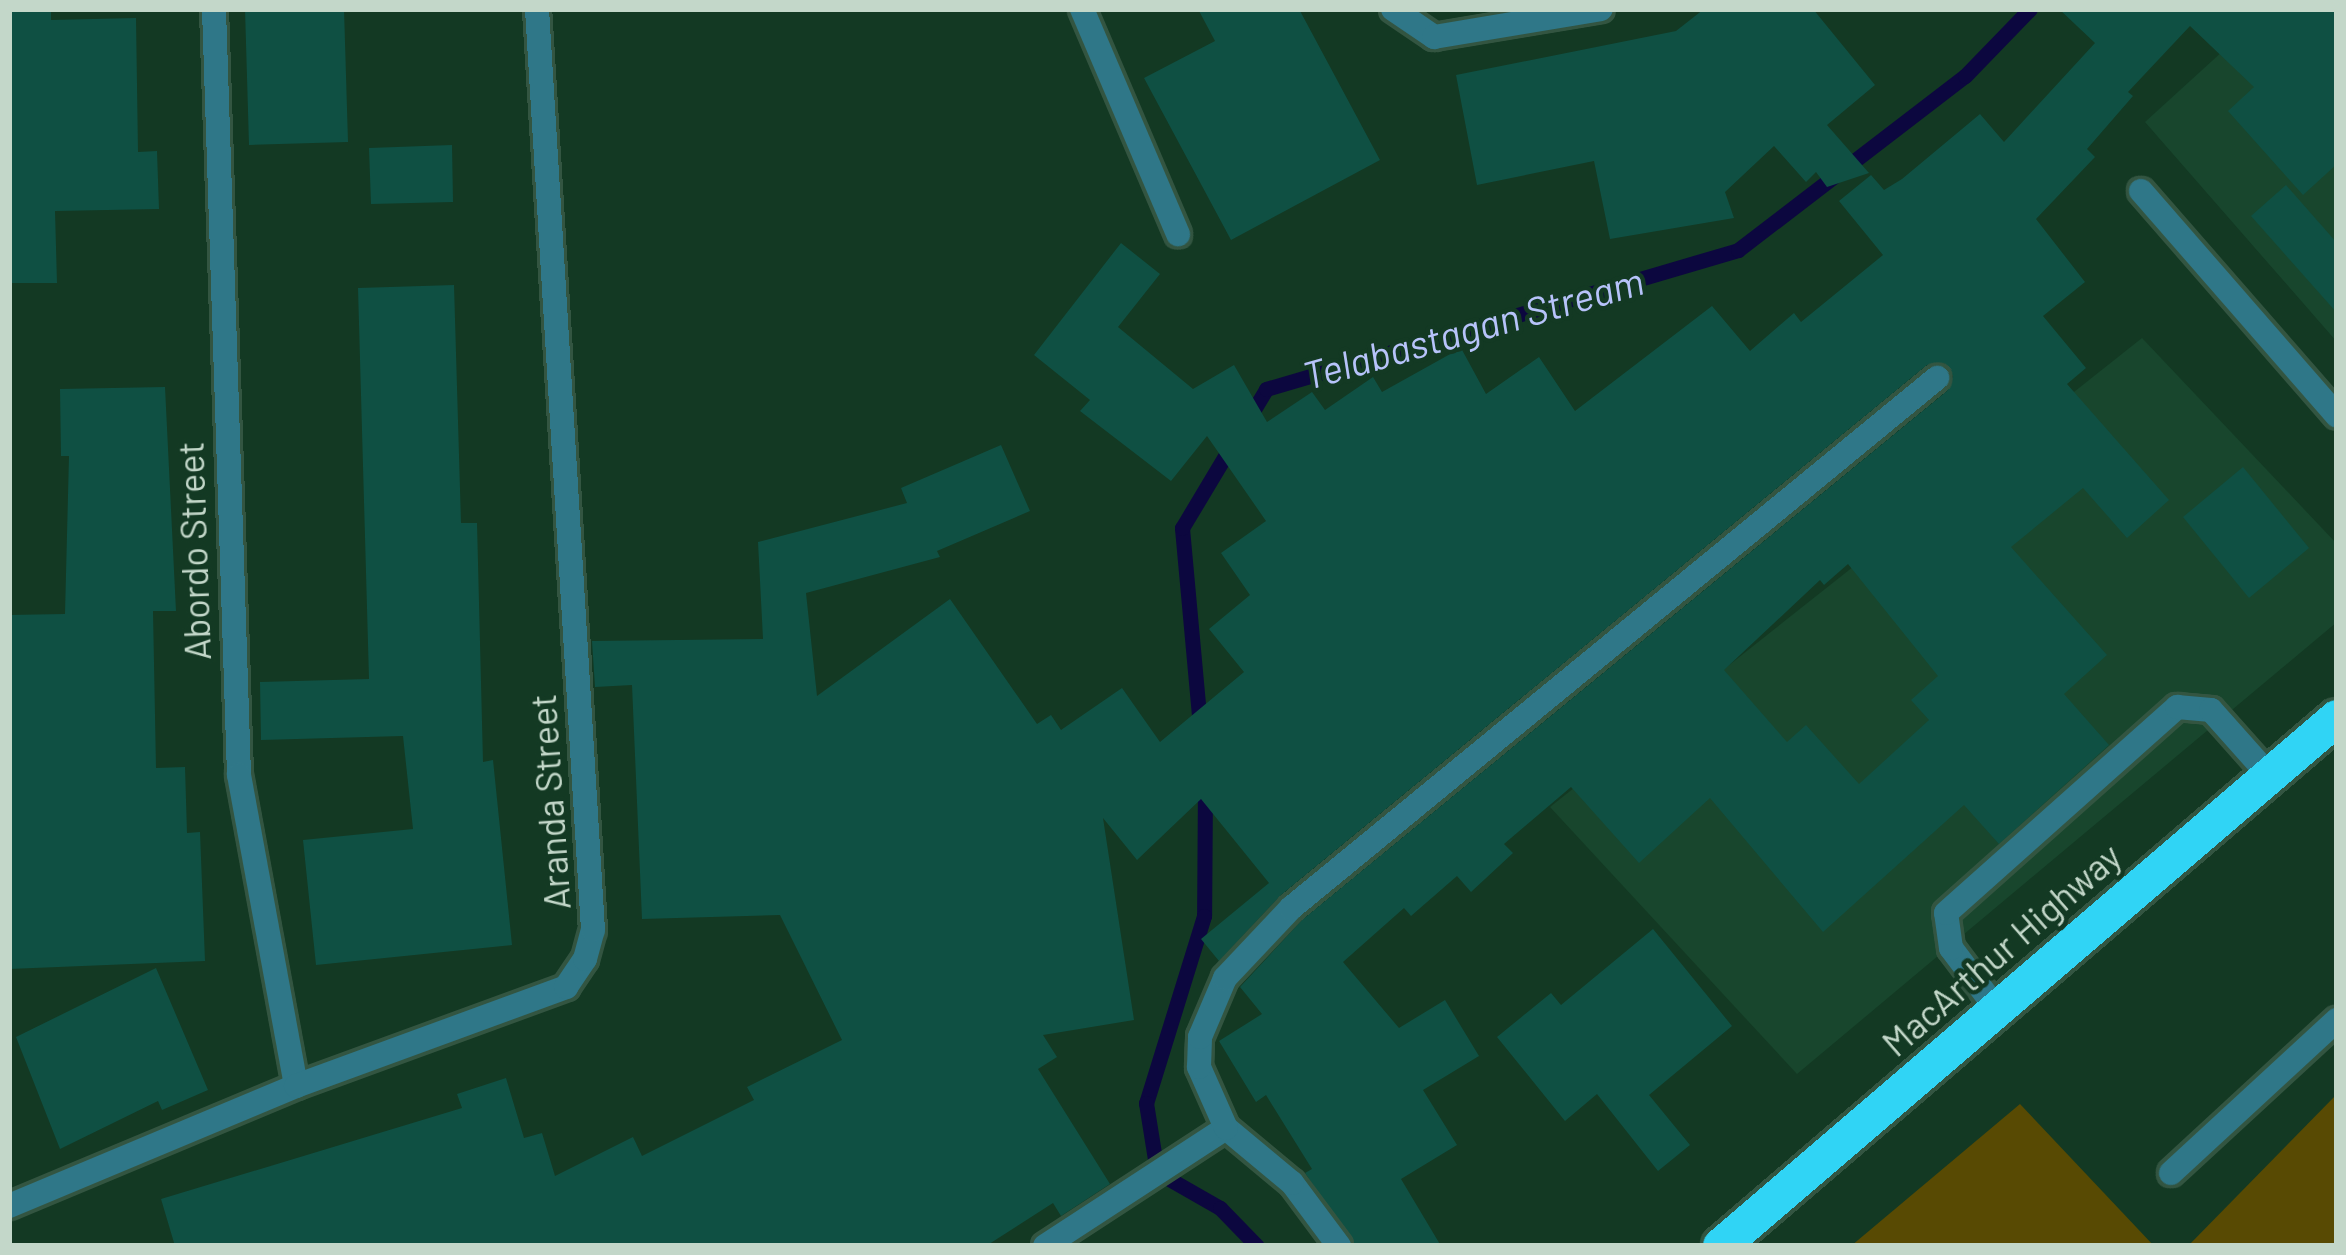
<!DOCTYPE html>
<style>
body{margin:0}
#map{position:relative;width:2346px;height:1255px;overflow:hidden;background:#133923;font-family:Barlow,sans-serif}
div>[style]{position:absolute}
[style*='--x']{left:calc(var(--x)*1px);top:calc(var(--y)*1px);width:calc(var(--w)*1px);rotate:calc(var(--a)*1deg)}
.built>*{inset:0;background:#18462d}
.green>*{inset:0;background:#584a03}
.stream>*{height:15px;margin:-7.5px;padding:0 7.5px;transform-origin:7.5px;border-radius:7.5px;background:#0c073f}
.building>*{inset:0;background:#0f5043}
.roads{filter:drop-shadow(3px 0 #335541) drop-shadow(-3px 0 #335541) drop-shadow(0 3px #335541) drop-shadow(0 -3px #335541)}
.lane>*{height:24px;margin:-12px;padding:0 12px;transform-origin:12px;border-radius:12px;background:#2f7788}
.street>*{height:24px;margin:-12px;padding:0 12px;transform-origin:12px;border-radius:12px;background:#2f7788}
.highway>*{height:36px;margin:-18px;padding:0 18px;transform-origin:18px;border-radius:18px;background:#30d4f5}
span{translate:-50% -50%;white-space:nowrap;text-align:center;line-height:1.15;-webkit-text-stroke:9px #133923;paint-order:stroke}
.street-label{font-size:36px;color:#c3d7c9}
.water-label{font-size:39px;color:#b7c3fa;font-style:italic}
.frame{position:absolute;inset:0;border:12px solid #c3d7c9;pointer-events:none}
</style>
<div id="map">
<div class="built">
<div style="clip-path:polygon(2269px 9px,2337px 9px,2337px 342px,2145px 122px)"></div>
<div style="clip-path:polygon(2142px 338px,2337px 544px,2337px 622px,1797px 1074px,1550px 807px)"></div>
</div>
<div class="green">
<div style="clip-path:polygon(2337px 1094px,2337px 1246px,2188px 1246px)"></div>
<div style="clip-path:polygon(2020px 1104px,2154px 1246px,1851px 1246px)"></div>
</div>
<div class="stream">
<div style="--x:1247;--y:421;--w:37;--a:-59"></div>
<div style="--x:1266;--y:389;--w:492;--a:-16.4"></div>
<div style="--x:1738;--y:250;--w:286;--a:-37.5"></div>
<div style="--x:1965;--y:76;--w:93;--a:-45.9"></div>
<div style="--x:1200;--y:726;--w:199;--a:-95.2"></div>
<div style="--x:1182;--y:528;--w:96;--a:-59.1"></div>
<div style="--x:1205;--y:786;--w:130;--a:90.4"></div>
<div style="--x:1204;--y:916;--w:196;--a:107.2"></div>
<div style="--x:1146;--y:1103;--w:70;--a:80.9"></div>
<div style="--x:1157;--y:1172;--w:73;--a:29.7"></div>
<div style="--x:1220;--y:1208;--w:53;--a:45.8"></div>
</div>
<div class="building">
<div style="clip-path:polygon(9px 9px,51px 9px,51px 20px,136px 18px,138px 152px,157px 151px,159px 209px,55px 211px,57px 283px,9px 283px)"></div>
<div style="clip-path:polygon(245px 9px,344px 9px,348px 142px,249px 145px)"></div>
<div style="clip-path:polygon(1198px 9px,1299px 9px,1380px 160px,1231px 240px,1144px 78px,1215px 41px)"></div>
<div style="clip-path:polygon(1704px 9px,1813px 9px,1875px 85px,1827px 125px,1869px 173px,1827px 187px,1816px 172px,1806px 182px,1774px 146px,1725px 192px,1734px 218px,1610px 239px,1594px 161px,1477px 185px,1456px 75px,1676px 31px)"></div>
<div style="clip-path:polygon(evenodd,2059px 9px,2337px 9px,2337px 164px,2303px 195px,2228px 111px,2254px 87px,2190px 26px,2128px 92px,2133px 96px,2087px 149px,2095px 157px,2036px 219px,2085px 282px,2043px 316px,2086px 368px,2067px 384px,2169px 500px,2127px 538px,2083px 488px,2011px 547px,2107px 655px,2064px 694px,2109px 745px,1999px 844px,1964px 805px,1823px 932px,1710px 798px,1639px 863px,1571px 787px,1504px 844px,1513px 853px,1471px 892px,1457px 876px,1411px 916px,1404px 908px,1343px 962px,1399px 1028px,1445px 1000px,1479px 1056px,1423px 1090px,1457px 1145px,1401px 1179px,1441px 1246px,1355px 1246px,1305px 1173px,1312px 1169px,1266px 1095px,1256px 1102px,1219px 1041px,1262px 1014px,1240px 987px,1302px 920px,1947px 391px,1953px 376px,1944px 363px,1927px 365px,1281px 895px,1219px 961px,1201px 939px,1269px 883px,1201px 799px,1137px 860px,1103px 818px,1134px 1020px,1043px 1035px,1057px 1057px,1038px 1069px,1110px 1184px,1061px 1216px,1053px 1203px,986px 1246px,175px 1246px,161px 1199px,462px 1108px,457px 1094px,506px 1078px,524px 1138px,542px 1133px,555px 1176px,633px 1137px,642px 1156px,754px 1100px,747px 1087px,842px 1040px,780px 915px,642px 919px,632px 685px,595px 687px,592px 641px,763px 639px,758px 542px,907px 503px,901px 488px,1001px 445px,1030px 511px,937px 551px,940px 557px,806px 593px,817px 696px,950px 599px,1037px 724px,1051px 715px,1061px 730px,1122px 688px,1160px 742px,1244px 672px,1209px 629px,1250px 595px,1221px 553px,1266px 521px,1207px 436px,1171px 481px,1080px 411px,1090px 400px,1034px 355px,1121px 243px,1160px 274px,1118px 327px,1193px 389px,1234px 365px,1267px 422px,1312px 392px,1325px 410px,1373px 377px,1382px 392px,1461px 348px,1486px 394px,1539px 357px,1575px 411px,1712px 306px,1750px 351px,1794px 313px,1801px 322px,1883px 255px,1839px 201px,1871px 175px,1884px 190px,1902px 179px,1980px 114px,2004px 142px,2095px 43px,2059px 9px,1848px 564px,1938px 676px,1911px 700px,1929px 720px,1859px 784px,1806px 725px,1787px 742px,1724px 670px,1820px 580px,1824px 585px,1848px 564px)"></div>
<div style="clip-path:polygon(452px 145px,453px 202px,371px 204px,369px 148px)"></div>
<div style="clip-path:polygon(2286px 185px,2337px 243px,2337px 313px,2251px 216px)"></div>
<div style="clip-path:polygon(454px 285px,461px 523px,477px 523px,483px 762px,493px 760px,512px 945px,316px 965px,303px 840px,413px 829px,403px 736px,261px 740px,260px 682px,369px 679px,358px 288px)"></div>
<div style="clip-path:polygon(165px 387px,176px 611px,153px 611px,156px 768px,185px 767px,187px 833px,200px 832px,205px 961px,9px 969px,9px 615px,65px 614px,69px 456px,61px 456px,60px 389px)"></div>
<div style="clip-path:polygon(2243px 467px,2309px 548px,2249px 598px,2183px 517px)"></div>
<div style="clip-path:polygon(1653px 929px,1732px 1026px,1649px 1095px,1690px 1145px,1658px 1171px,1597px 1094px,1565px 1121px,1497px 1037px,1551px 993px,1561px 1005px)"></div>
<div style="clip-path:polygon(156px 968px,208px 1090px,162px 1110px,158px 1101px,60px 1149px,16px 1037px)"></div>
</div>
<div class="roads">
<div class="lane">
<div style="--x:1082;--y:9;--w:245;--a:66.9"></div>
<div style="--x:1393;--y:9;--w:50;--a:34.3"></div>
<div style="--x:1434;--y:37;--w:169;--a:-9.5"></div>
<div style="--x:2141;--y:191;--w:298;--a:48.9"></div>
<div style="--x:1996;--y:1008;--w:75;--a:-126.9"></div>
<div style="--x:1951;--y:948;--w:35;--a:-98"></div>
<div style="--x:1946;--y:913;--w:310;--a:-41.7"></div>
<div style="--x:2177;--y:707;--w:34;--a:5"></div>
<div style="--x:2211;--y:710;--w:87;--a:48.3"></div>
<div style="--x:2171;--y:1173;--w:226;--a:-42.7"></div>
</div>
<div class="street">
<div style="--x:214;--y:9;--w:766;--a:88.13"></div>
<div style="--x:239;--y:775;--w:316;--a:79.6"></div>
<div style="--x:9;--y:1206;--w:311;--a:-22.7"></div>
<div style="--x:296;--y:1086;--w:288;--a:-20.1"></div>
<div style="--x:566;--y:987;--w:34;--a:-56"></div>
<div style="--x:585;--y:959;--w:30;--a:-75"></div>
<div style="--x:593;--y:930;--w:923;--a:-93.48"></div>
<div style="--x:1045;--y:1246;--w:216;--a:-33.1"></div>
<div style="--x:1339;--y:1246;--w:79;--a:-126.7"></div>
<div style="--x:1292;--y:1183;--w:86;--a:-140.2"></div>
<div style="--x:1226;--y:1128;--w:67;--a:-113.9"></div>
<div style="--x:1199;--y:1067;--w:30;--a:-88"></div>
<div style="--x:1200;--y:1037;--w:64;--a:-67"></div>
<div style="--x:1225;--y:978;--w:96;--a:-46.7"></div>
<div style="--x:1291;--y:908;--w:836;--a:-39.37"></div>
</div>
<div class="highway">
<div style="--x:1721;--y:1246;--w:811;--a:-40.6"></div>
</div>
</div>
<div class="street-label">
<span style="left:193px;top:551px;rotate:-92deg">Abordo Street</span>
<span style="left:549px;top:802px;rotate:-94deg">Aranda Street</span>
<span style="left:2001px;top:949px;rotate:-41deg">MacArthur Highway</span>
</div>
<div class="water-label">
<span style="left:1473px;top:328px;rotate:-16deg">Telabastagan Stream</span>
</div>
<div class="frame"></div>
</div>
